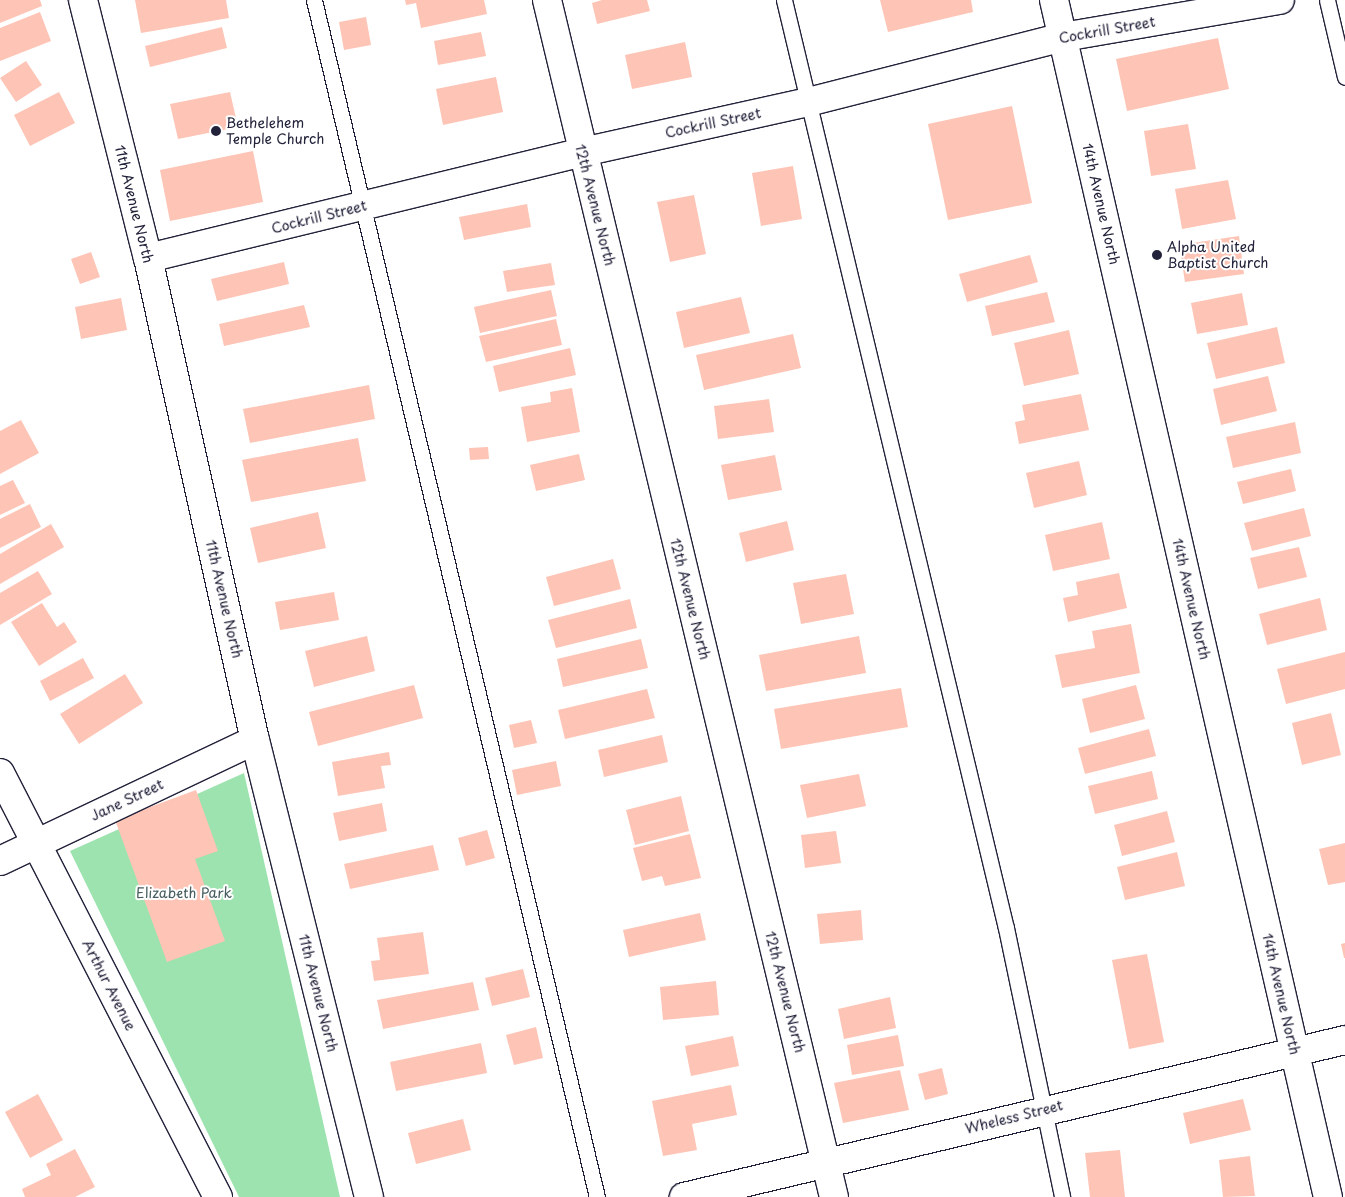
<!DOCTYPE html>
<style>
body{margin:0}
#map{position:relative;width:1345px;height:1197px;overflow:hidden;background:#fff;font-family:"Playpen Sans",sans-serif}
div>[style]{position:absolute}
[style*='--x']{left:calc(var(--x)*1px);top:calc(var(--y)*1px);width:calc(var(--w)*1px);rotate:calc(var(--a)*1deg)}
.green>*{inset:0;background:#9de3af}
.building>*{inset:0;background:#fec4b5}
.roads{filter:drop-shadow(1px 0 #22223b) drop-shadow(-1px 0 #22223b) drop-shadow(0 1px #22223b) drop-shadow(0 -1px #22223b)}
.lane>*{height:15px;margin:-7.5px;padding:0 7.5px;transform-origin:7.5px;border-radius:7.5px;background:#fff}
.street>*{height:28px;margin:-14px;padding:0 14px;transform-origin:14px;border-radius:14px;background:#fff}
.secondary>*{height:28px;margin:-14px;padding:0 14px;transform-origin:14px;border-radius:14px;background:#fff}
.dots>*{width:14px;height:14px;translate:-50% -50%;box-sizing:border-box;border:2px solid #fff;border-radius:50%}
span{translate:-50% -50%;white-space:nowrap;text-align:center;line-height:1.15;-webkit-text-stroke:4px #fff;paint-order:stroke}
.street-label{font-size:14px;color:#22223b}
.poi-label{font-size:14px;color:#22223b}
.left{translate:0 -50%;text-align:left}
.park-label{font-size:14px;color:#475c5e}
</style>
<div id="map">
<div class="green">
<div style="clip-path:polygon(244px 773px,340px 1197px,239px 1197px,70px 851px)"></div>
</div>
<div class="building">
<div style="clip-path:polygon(0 0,40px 0,42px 6px,0 23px)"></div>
<div style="clip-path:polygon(135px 0,226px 0,229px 18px,141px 33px)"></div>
<div style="clip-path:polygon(405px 0,484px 0,487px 14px,421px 28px,416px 3px,406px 5px)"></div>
<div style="clip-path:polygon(602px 0,647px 0,650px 11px,597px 24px,592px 3px)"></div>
<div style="clip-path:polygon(880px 0,971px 0,973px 12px,888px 32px)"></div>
<div style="clip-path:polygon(40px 12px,51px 41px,0 61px,0 28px)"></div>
<div style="clip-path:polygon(366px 17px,371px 45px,344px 50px,339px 22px)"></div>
<div style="clip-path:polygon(222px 27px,227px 48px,150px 67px,145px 46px)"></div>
<div style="clip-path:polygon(481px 32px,486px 56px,438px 65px,434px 41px)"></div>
<div style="clip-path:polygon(1218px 38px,1229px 89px,1127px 111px,1116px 59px)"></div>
<div style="clip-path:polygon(685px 42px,692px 77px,632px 89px,625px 55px)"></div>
<div style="clip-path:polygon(26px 61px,42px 85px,16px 102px,0 78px)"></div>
<div style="clip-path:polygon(496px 77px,503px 112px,443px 125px,436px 89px)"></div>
<div style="clip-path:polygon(59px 92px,75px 123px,30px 146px,14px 115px)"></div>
<div style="clip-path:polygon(230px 92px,238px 127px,178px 139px,170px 104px)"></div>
<div style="clip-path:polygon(1012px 106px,1032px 203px,948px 220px,928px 124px)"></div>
<div style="clip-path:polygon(1188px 124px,1196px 169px,1151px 176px,1144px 131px)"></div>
<div style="clip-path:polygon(253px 151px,263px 202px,170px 221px,160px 170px)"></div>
<div style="clip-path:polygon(793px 166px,802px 219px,761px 226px,752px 173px)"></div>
<div style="clip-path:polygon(1228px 180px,1236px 219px,1182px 229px,1175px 189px)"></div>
<div style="clip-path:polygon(694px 195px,706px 254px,670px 262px,657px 202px)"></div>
<div style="clip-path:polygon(527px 204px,531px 227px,464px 240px,459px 217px)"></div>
<div style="clip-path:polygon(1239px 236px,1244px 274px,1185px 282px,1179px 245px)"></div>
<div style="clip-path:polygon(91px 252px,100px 277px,80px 284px,71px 259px)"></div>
<div style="clip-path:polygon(1030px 255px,1038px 282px,967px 302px,959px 274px)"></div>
<div style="clip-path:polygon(284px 262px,289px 284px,217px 301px,211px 279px)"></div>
<div style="clip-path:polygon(551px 263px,555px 285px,507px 292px,503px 271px)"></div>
<div style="clip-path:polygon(551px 290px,557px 316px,480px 333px,474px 307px)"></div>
<div style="clip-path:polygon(1047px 292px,1055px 322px,992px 336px,985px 306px)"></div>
<div style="clip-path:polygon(1242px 293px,1248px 325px,1197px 334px,1191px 303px)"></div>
<div style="clip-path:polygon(741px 297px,750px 333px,684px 348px,676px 312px)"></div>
<div style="clip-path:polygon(121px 298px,127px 330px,81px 339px,75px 307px)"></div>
<div style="clip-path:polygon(304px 305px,310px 327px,224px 346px,219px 324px)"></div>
<div style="clip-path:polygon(556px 319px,562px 345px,486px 362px,479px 336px)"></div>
<div style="clip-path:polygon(1277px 327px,1285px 363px,1216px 379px,1207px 343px)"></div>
<div style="clip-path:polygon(1069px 330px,1079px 374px,1024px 386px,1014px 343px)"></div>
<div style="clip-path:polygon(793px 334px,801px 368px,704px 390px,696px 355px)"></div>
<div style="clip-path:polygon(570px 348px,576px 375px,499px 392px,493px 366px)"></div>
<div style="clip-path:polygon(1268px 376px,1277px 411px,1221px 425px,1213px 389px)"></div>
<div style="clip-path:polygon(369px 385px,375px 419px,250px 443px,243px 409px)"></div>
<div style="clip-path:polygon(572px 388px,580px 432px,527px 442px,521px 407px,551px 402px,550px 392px)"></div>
<div style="clip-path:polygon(1081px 394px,1089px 430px,1019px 444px,1015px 422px,1025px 420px,1022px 405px)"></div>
<div style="clip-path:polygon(769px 399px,774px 432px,718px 439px,714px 406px)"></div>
<div style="clip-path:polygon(21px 420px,39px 453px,0 474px,0 431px)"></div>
<div style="clip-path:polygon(1295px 422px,1301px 453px,1233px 468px,1226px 437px)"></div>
<div style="clip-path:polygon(358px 438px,366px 481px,251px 502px,242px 460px)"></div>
<div style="clip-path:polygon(488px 447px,489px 459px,470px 460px,469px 448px)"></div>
<div style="clip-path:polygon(579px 454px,585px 480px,536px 491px,530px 465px)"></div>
<div style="clip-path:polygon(775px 455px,782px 490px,728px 500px,721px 465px)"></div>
<div style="clip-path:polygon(1079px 461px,1087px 495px,1034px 508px,1026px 473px)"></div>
<div style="clip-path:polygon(1291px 469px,1296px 491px,1243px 504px,1237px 482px)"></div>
<div style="clip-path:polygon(13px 480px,25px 503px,0 515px,0 486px)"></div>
<div style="clip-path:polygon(30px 504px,41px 527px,0 548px,0 519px)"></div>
<div style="clip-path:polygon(1304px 508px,1311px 536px,1252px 551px,1244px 523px)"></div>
<div style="clip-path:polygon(318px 512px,326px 548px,258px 563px,250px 528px)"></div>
<div style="clip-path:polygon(787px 521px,794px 550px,746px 562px,739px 533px)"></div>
<div style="clip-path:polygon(1102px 522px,1110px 559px,1053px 571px,1045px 535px)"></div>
<div style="clip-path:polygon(51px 524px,64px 547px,0 584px,0 554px)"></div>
<div style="clip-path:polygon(1299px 547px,1307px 577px,1258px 589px,1250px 558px)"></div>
<div style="clip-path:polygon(613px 559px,621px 589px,554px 606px,546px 577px)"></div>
<div style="clip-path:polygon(38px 571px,52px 594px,0 625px,0 593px)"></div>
<div style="clip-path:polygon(1119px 573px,1127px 608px,1068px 622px,1063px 598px,1078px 595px,1076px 582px)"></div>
<div style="clip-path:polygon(846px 574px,854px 614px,801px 624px,793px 583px)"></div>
<div style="clip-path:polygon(334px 592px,339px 620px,280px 630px,275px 602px)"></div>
<div style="clip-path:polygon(1320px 598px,1327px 630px,1267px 645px,1259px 614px)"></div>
<div style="clip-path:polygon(630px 599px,637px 628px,556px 648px,548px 620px)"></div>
<div style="clip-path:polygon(42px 603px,57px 627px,64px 622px,77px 642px,39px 666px,11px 622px)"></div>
<div style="clip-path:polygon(1131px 624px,1140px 673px,1062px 688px,1055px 655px,1095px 648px,1092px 631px)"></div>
<div style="clip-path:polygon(367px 636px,375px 671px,314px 687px,305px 651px)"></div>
<div style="clip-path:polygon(859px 636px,866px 673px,766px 691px,759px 655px)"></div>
<div style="clip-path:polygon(641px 639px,648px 668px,563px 687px,557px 659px)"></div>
<div style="clip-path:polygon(1345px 652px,1345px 689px,1286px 704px,1277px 669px)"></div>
<div style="clip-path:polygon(83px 658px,94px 678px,50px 701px,40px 681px)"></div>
<div style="clip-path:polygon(125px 674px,143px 703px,79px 744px,60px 714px)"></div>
<div style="clip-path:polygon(414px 685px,423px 718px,318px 746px,309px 712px)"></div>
<div style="clip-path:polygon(1136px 685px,1145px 719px,1090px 733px,1082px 699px)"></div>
<div style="clip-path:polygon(901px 688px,908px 727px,781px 749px,774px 709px)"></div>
<div style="clip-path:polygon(647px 689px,655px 718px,565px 739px,558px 710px)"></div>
<div style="clip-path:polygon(1331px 713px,1341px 755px,1302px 765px,1292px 723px)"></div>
<div style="clip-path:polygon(531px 720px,537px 743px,514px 748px,509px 725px)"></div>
<div style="clip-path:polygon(1149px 729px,1156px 756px,1085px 774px,1078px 748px)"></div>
<div style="clip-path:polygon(662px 735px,668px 762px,604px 777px,598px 750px)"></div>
<div style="clip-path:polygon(389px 752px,391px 765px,381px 766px,385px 788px,338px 796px,332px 762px)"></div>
<div style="clip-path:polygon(556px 761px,561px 786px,517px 795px,512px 770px)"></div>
<div style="clip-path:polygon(1152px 771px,1158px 799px,1095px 814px,1088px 786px)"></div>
<div style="clip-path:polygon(859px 774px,866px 806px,807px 818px,800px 785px)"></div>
<div style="clip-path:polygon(196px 790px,218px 851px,195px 859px,225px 941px,167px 962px,115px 820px)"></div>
<div style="clip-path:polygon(681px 796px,689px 831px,635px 845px,626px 810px)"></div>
<div style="clip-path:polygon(382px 803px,387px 831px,339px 841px,333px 813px)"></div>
<div style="clip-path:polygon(1167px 811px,1175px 842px,1122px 856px,1114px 825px)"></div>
<div style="clip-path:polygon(487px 830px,495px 858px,466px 866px,458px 838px)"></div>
<div style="clip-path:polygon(836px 831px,841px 863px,805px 868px,801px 835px)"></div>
<div style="clip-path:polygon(690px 834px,701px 878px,665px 886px,662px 876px,642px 881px,633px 848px)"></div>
<div style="clip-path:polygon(1345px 843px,1345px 882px,1328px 885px,1319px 849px)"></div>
<div style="clip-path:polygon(433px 845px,439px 870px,350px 889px,344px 864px)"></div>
<div style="clip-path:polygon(1177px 852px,1185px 886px,1125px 900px,1117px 867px)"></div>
<div style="clip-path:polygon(861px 910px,863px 940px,820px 944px,817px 914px)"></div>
<div style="clip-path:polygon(700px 913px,706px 940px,629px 957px,623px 930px)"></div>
<div style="clip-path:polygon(423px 932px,429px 974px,374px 981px,371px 961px,380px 960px,377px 938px)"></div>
<div style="clip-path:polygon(1345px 943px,1345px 958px,1344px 958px,1341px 944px)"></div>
<div style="clip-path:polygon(1147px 954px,1164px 1042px,1129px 1049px,1112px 960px)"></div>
<div style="clip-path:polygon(523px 969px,530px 997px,492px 1006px,485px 978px)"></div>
<div style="clip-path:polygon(716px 981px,719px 1015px,663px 1020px,660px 987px)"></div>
<div style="clip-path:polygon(473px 982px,479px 1010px,383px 1029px,377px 1000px)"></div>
<div style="clip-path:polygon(890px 997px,896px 1028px,844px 1039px,838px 1009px)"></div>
<div style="clip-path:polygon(536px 1027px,543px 1058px,514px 1065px,506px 1035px)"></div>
<div style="clip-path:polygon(898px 1035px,904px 1066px,852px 1075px,847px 1045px)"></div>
<div style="clip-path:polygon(733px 1036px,739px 1066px,691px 1076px,685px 1046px)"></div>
<div style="clip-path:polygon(481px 1043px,487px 1073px,396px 1091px,390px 1062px)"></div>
<div style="clip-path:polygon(942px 1068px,948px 1094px,925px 1100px,918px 1074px)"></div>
<div style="clip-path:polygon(900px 1070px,909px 1110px,843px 1123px,834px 1083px)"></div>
<div style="clip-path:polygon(731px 1085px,737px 1115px,692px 1124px,697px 1150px,663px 1156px,652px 1101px)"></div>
<div style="clip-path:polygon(38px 1094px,63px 1140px,30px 1158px,5px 1112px)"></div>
<div style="clip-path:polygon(1243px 1099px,1251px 1130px,1190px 1144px,1183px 1113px)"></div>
<div style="clip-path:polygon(463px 1119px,471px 1150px,416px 1164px,408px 1133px)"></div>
<div style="clip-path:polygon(75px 1149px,95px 1187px,75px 1197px,25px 1197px,22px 1189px,51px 1175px,46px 1164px)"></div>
<div style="clip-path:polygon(1120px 1150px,1125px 1197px,1090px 1197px,1085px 1153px)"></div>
<div style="clip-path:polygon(1250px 1156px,1255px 1196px,1223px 1197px,1219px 1160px)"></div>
</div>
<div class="roads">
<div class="lane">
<div style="--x:314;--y:0;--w:1230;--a:76.7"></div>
<div style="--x:784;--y:0;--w:954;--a:76.55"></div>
<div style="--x:1006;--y:928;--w:275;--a:78.2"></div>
<div style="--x:1327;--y:0;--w:79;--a:76.8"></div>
</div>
<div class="street">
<div style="--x:83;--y:0;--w:266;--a:75.9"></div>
<div style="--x:148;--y:258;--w:494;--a:77.5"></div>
<div style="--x:255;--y:740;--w:471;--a:76"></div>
<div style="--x:547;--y:0;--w:1231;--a:76.52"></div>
<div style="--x:1054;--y:0;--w:1228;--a:77.11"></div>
<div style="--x:148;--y:258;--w:448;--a:-13.7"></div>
<div style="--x:583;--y:152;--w:230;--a:-12.5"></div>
<div style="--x:808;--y:102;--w:263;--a:-14.3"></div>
<div style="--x:1063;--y:37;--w:220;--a:-9.7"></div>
<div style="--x:0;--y:861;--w:282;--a:-25.4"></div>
<div style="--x:684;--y:1197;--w:679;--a:-13.36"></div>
</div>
<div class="secondary">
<div style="--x:0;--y:773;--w:477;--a:62.8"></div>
</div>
</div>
<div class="dots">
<div style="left:216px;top:131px;background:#22223b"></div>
<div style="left:1157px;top:255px;background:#22223b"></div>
</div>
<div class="street-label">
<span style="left:1107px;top:30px;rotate:-10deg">Cockrill Street</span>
<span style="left:713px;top:123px;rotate:-12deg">Cockrill Street</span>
<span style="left:134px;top:204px;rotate:76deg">11th Avenue North</span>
<span style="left:1101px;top:204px;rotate:77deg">14th Avenue North</span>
<span style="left:595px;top:205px;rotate:76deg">12th Avenue North</span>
<span style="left:319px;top:217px;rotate:-14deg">Cockrill Street</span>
<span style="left:224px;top:599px;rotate:77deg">11th Avenue North</span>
<span style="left:690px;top:599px;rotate:76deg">12th Avenue North</span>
<span style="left:1191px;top:599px;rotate:77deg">14th Avenue North</span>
<span style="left:127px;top:800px;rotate:-25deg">Jane Street</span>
<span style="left:109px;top:985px;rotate:63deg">Arthur Avenue</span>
<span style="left:785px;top:992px;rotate:76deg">12th Avenue North</span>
<span style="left:318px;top:993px;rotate:76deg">11th Avenue North</span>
<span style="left:1281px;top:994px;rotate:77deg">14th Avenue North</span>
<span style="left:1014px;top:1117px;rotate:-14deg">Wheless Street</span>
</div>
<div class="poi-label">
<span class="left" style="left:226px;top:131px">Bethelehem<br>Temple Church</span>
<span class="left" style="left:1167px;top:255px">Alpha United<br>Baptist Church</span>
</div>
<div class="park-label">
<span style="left:184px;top:893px">Elizabeth Park</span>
</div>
</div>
